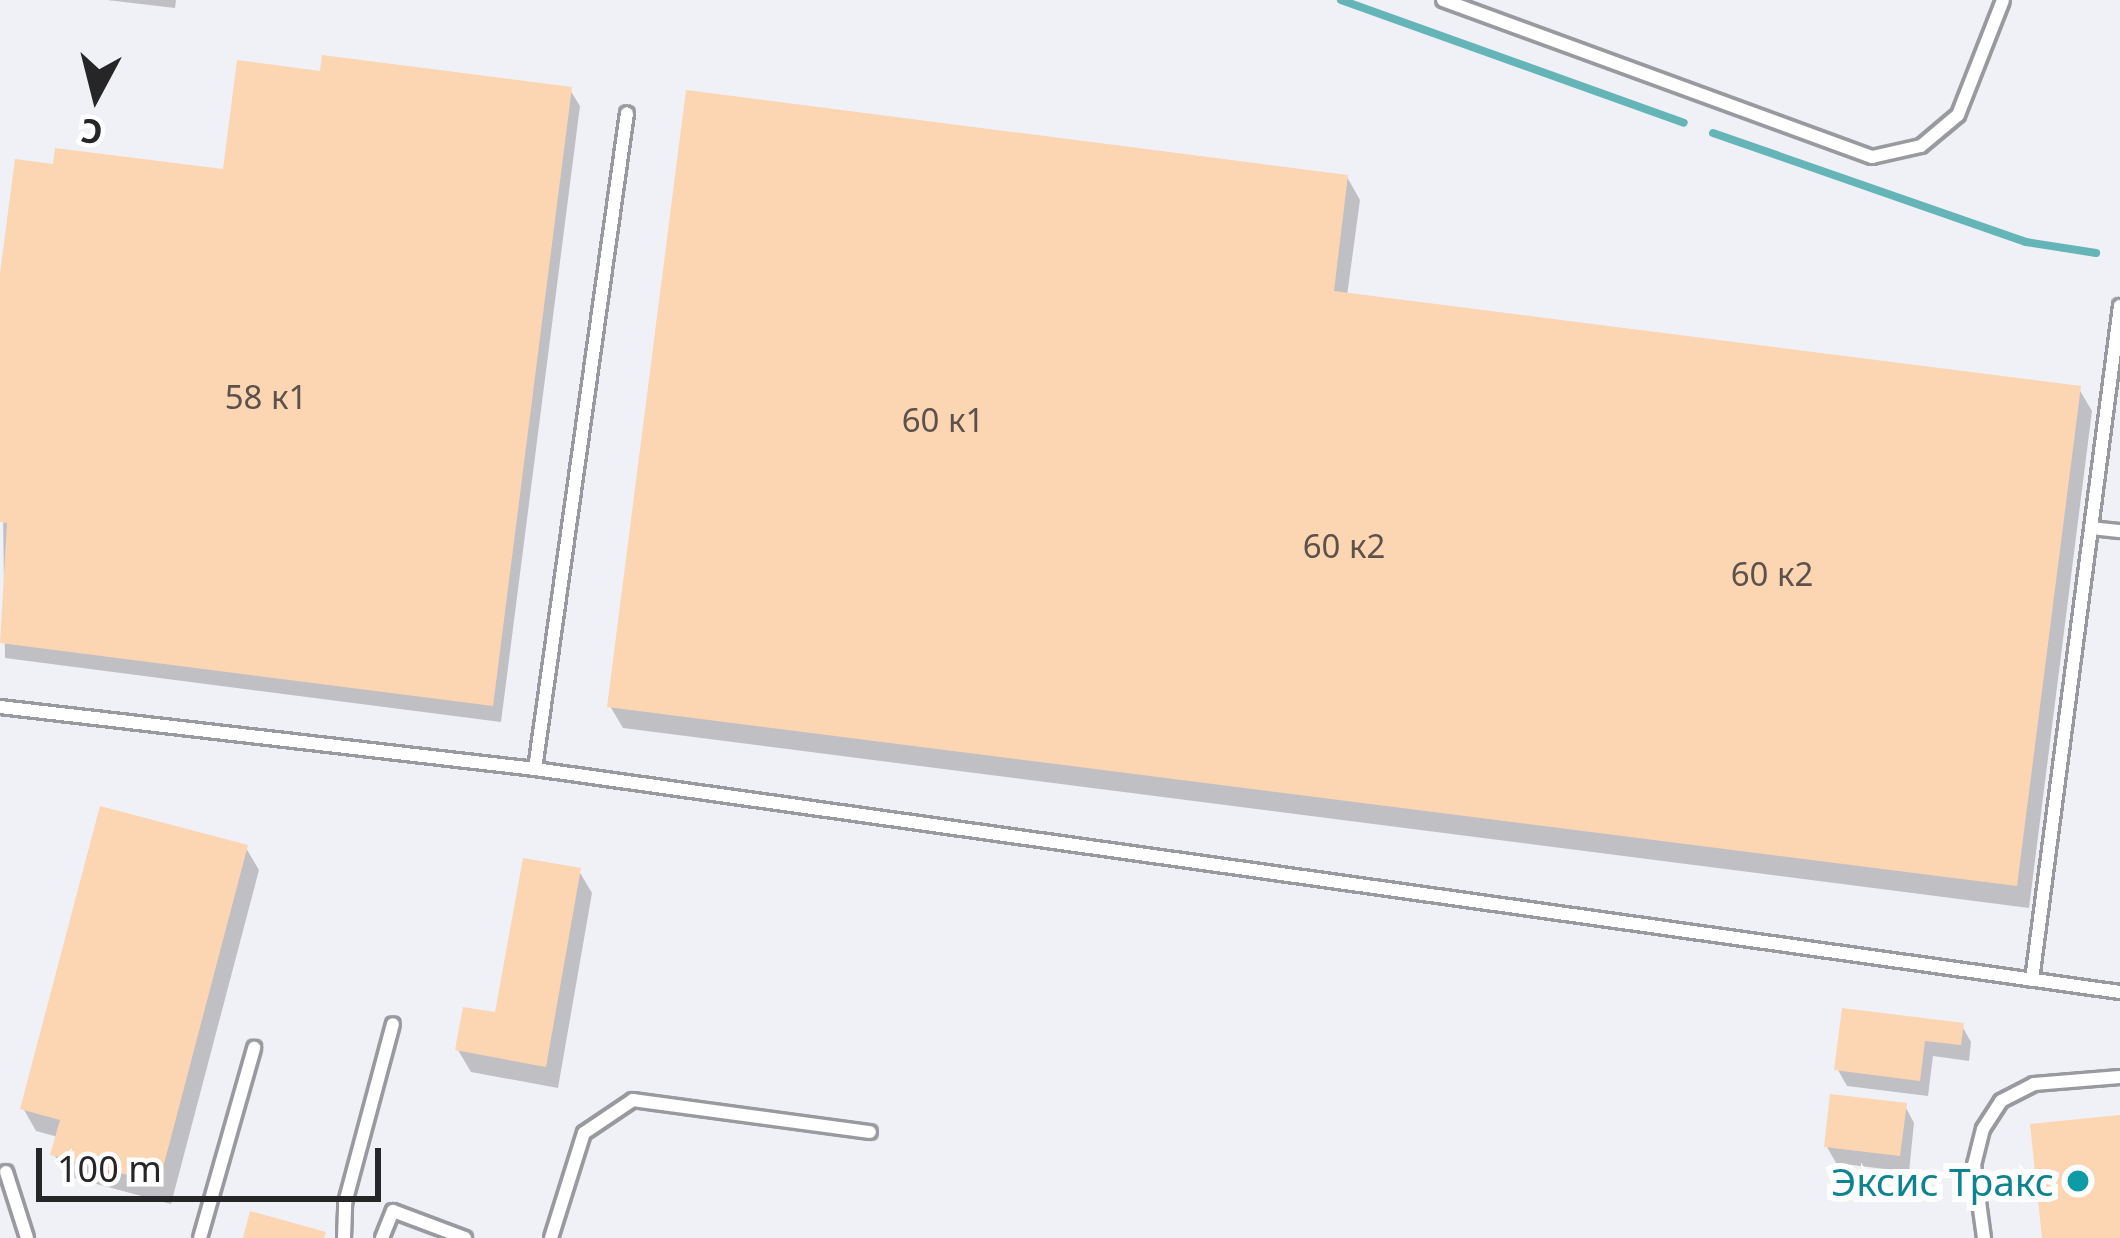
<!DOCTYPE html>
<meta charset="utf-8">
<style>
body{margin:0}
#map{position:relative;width:2120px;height:1238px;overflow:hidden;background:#f0f1f6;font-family:"Noto Sans",sans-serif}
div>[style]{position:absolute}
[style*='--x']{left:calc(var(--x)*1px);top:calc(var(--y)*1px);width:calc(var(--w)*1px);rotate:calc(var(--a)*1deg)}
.shadow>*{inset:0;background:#0003}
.stream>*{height:8px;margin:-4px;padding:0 4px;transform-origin:4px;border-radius:4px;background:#65b5b8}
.building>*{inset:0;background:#fcd5b3}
.roads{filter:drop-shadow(3px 0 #999a9f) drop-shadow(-3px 0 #999a9f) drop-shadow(0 3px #999a9f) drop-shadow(0 -3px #999a9f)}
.lane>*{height:12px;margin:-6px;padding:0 6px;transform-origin:6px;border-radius:6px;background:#fff}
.dots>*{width:33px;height:33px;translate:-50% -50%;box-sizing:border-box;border:6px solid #fefefe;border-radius:50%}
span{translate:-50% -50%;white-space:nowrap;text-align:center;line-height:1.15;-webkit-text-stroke:12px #fefefe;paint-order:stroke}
.number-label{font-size:33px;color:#5c524b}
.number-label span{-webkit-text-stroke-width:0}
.culture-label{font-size:39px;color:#0d838f}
.right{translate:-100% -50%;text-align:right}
.north{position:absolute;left:36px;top:36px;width:120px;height:120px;-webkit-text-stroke:9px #fefefe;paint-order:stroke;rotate:187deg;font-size:33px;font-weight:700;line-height:48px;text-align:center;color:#262628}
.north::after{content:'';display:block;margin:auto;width:42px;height:54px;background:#262628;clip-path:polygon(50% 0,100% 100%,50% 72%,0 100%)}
.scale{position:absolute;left:36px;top:1148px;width:345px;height:54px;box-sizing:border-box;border:6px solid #262628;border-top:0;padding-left:15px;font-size:36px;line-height:42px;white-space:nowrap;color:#262628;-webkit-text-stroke:9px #fefefe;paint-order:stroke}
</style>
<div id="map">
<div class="shadow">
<div style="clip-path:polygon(107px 0,176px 0,175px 8px)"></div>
<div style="clip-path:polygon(570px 90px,580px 106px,501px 722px,5px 658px,0 297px,56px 167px,226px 172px)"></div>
<div style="clip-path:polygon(1347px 177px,1360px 200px,1347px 296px,2079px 389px,2092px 411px,2029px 908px,623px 728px,610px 706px)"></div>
<div style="clip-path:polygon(246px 848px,259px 870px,171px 1204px,67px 1176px,54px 1154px,58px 1137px,36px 1131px,23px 1108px)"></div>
<div style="clip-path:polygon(579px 871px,592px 893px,558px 1088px,471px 1072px,458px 1050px,498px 1016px)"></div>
<div style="clip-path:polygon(1962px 1026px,1971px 1042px,1969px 1061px,1933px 1056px,1928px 1096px,1847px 1086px,1838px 1070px)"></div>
<div style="clip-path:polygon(1905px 1106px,1914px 1123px,1909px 1172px,1836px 1163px,1827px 1147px)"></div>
</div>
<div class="stream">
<div style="--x:1341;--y:0;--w:364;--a:19.7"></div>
<div style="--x:1713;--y:133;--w:331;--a:19.2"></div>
<div style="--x:2026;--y:242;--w:71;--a:8.9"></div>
</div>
<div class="building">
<div style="clip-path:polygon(322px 55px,572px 87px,493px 706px,0 643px,7px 523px,0 522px,0 273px,15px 159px,53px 164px,55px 148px,223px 169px,237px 60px,320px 71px)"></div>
<div style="clip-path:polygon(686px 90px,1348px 175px,1334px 291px,2081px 386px,2017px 886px,607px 707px)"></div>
<div style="clip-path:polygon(100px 806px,248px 845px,159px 1183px,50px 1155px,60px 1120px,20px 1109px)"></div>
<div style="clip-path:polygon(523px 858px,581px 868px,546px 1067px,455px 1050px,463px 1007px,495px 1012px)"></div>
<div style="clip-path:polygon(1842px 1008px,1964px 1023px,1961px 1045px,1925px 1041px,1920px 1081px,1834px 1070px)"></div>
<div style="clip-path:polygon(1830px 1094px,1907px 1103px,1900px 1156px,1824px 1147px)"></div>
<div style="clip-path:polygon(2120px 1115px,2120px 1238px,2042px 1238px,2030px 1124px)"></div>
<div style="clip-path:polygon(250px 1211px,326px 1232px,324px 1238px,243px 1238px)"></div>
</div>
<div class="roads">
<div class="lane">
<div style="--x:1443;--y:0;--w:457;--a:20.1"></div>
<div style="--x:1872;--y:157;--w:50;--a:-12.7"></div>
<div style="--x:1921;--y:146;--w:48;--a:-40"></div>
<div style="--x:1958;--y:115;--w:123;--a:-68.6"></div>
<div style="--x:2091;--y:528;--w:29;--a:6"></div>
<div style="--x:0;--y:707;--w:539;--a:6.61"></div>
<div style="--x:535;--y:769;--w:1601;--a:8.01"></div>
<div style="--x:535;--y:769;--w:662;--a:-82.02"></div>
<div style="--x:2032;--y:980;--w:680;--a:-82.56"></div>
<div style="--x:6;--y:1172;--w:69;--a:72.3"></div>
<div style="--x:200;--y:1238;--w:198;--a:-74.1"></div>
<div style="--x:344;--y:1238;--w:35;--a:-88"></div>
<div style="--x:345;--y:1203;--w:185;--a:-75"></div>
<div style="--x:382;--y:1238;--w:29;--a:-68"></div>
<div style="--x:393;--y:1211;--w:77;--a:20.6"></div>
<div style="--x:551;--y:1238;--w:110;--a:-72.6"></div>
<div style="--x:584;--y:1133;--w:59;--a:-34"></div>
<div style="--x:633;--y:1100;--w:239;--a:7.7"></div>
<div style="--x:1984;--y:1238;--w:74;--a:-97.8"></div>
<div style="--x:1974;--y:1165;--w:37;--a:-76"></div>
<div style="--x:1983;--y:1129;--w:33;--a:-57"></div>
<div style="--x:2001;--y:1101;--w:37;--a:-27"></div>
<div style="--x:2034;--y:1084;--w:86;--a:-4.7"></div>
</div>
</div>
<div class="dots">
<div style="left:2078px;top:1181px;background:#0f9aa8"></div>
</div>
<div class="number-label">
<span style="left:266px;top:397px">58 к1</span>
<span style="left:943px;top:420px">60 к1</span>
<span style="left:1344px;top:546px">60 к2</span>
<span style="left:1772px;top:574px">60 к2</span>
</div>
<div class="culture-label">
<span class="right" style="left:2054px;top:1181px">Эксис Тракс</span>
</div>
<div class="north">С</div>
<div class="scale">100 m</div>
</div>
